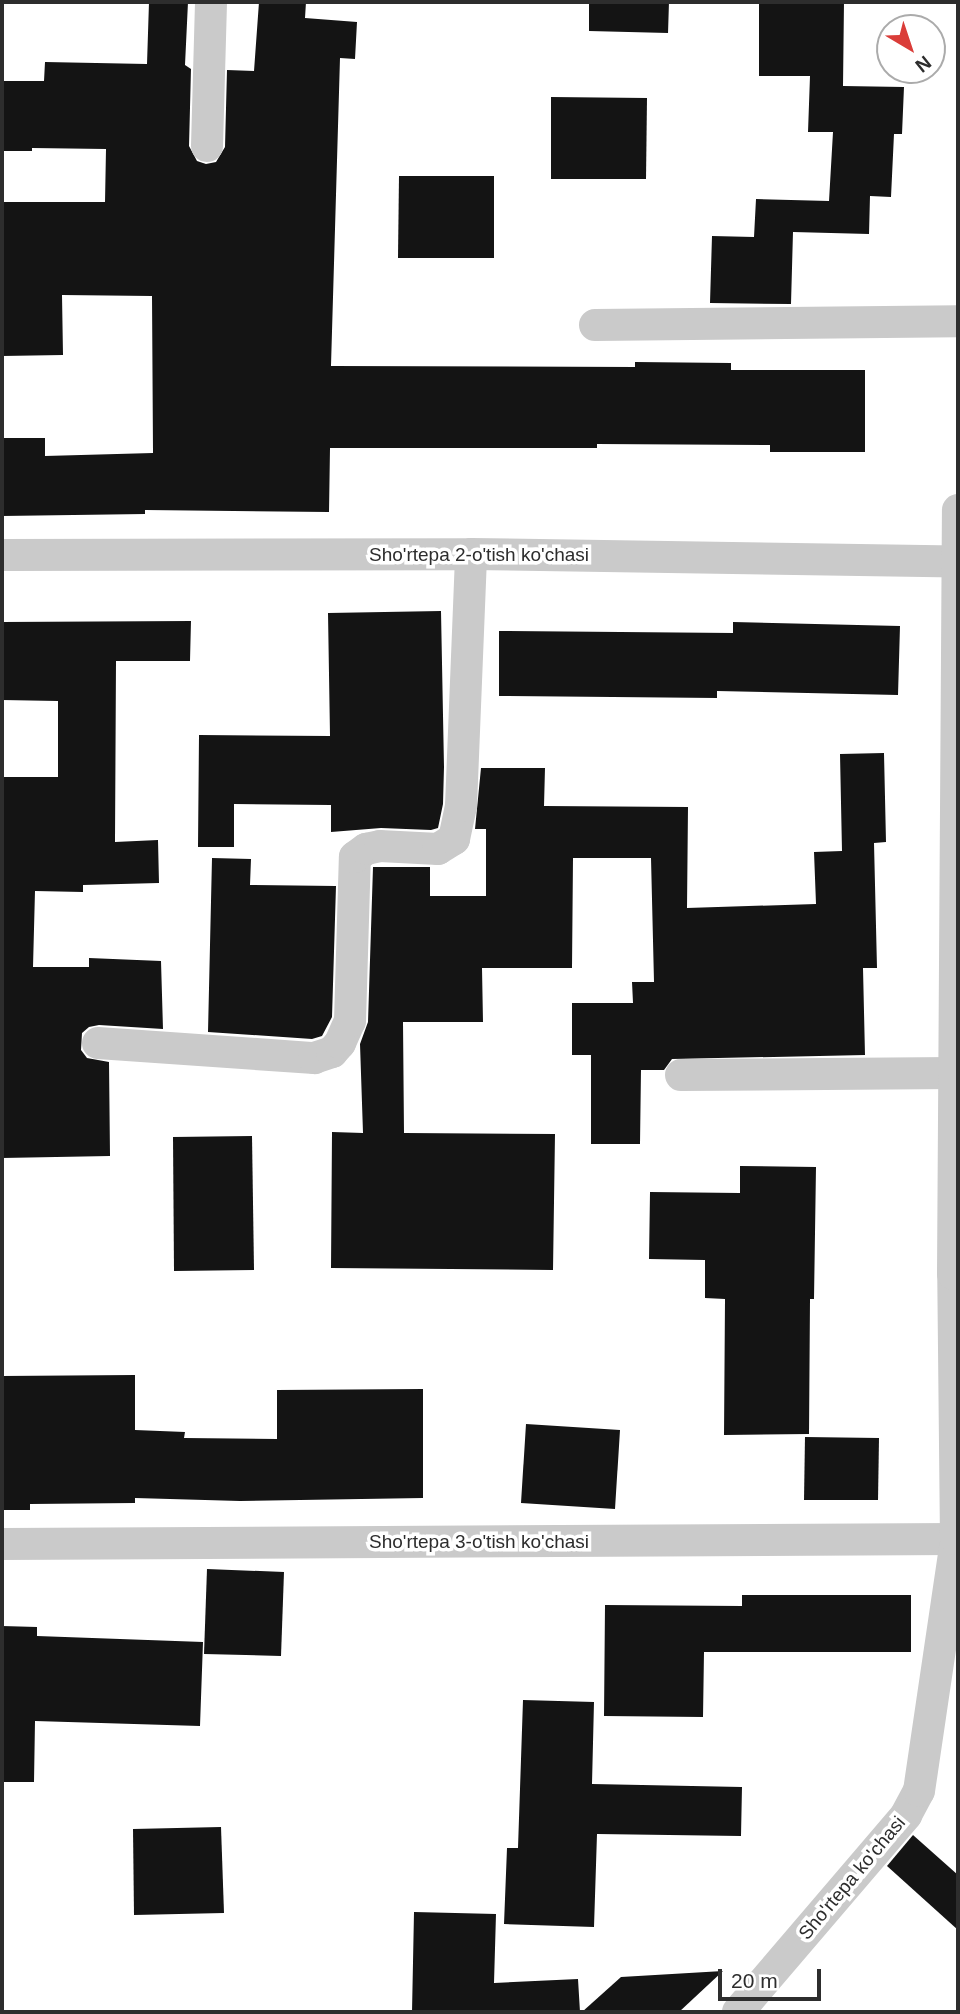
<!DOCTYPE html>
<style>
body{margin:0}
#map{position:relative;width:960px;height:2014px;overflow:hidden;background:#fff;font-family:Helvetica,sans-serif}
div>[style]{position:absolute}
[style*='--x']{left:calc(var(--x)*1px);top:calc(var(--y)*1px);width:calc(var(--w)*1px);rotate:calc(var(--a)*1deg)}
.building>*{inset:0;background:#141414}
.minor>*{height:32px;margin:-16px;padding:0 16px;transform-origin:16px;border-radius:16px;background:#cacaca}
span{translate:-50% -50%;white-space:nowrap;text-align:center;line-height:1.15;-webkit-text-stroke:7px #fff;paint-order:stroke}
.street-label{font-size:19px;color:#2d2d2d}
.frame{position:absolute;inset:0;border:4px solid #2d2d2d;pointer-events:none}
.north{position:absolute;left:876px;top:14px;width:70px;height:70px;box-sizing:border-box;background:#fff;border:2px solid #ababab;border-radius:50%;rotate:141deg;font-size:19px;font-weight:700;line-height:28px;text-align:center;color:#2d2d2d}
.north::after{content:'';display:block;margin:auto;width:24px;height:32px;background:#da3d39;clip-path:polygon(50% 0,100% 100%,50% 72%,0 100%)}
.scale{position:absolute;left:718px;top:1969px;width:103px;height:32px;box-sizing:border-box;border:4px solid #2d2d2d;border-top:0;padding-left:9px;font-size:21px;line-height:24px;white-space:nowrap;color:#2d2d2d;-webkit-text-stroke:5px #fff;paint-order:stroke}
</style>
<div id="map">
<div class="building">
<div style="clip-path:polygon(149px 2px,188px 2px,185px 65px,191px 69px,189px 146px,197px 161px,206px 164px,216px 162px,225px 147px,227px 70px,254px 71px,259px 2px,306px 2px,305px 18px,357px 22px,355px 59px,340px 58px,331px 366px,635px 367px,635px 362px,731px 363px,731px 370px,865px 370px,865px 452px,770px 452px,770px 445px,597px 444px,597px 448px,330px 448px,329px 512px,145px 510px,145px 514px,2px 516px,2px 438px,45px 438px,45px 456px,153px 453px,152px 296px,62px 295px,63px 355px,2px 356px,2px 202px,105px 202px,106px 149px,32px 148px,32px 151px,2px 151px,2px 81px,44px 81px,45px 62px,147px 64px)"></div>
<div style="clip-path:polygon(589px 2px,669px 2px,668px 33px,589px 31px)"></div>
<div style="clip-path:polygon(759px 2px,844px 2px,843px 86px,904px 87px,902px 134px,894px 134px,891px 197px,870px 196px,869px 234px,793px 232px,791px 304px,710px 303px,712px 236px,754px 237px,756px 199px,829px 201px,833px 132px,808px 132px,810px 76px,759px 76px)"></div>
<div style="clip-path:polygon(551px 97px,647px 98px,646px 179px,551px 179px)"></div>
<div style="clip-path:polygon(399px 176px,494px 176px,494px 258px,398px 258px)"></div>
<div style="clip-path:polygon(441px 611px,444px 767px,443px 804px,438px 828px,431px 830px,381px 828px,331px 832px,331px 805px,234px 804px,234px 847px,198px 847px,199px 735px,330px 736px,328px 613px)"></div>
<div style="clip-path:polygon(191px 621px,190px 661px,116px 661px,115px 842px,158px 840px,159px 883px,83px 885px,83px 892px,35px 891px,33px 967px,89px 967px,89px 958px,161px 961px,163px 1029px,99px 1025px,89px 1027px,82px 1033px,81px 1050px,87px 1058px,109px 1062px,110px 1156px,2px 1158px,2px 777px,58px 777px,58px 701px,2px 700px,2px 622px)"></div>
<div style="clip-path:polygon(733px 622px,900px 626px,898px 695px,717px 691px,717px 698px,499px 696px,499px 631px,733px 633px)"></div>
<div style="clip-path:polygon(884px 753px,886px 842px,874px 843px,877px 968px,863px 968px,865px 1055px,672px 1059px,664px 1070px,641px 1070px,640px 1144px,591px 1144px,591px 1055px,572px 1055px,572px 1003px,633px 1003px,632px 982px,654px 982px,651px 858px,573px 858px,572px 968px,482px 968px,483px 1022px,403px 1022px,404px 1133px,555px 1134px,553px 1270px,331px 1268px,332px 1132px,363px 1133px,360px 1044px,368px 1022px,373px 867px,430px 867px,430px 896px,486px 896px,486px 829px,475px 829px,481px 768px,545px 768px,544px 806px,688px 807px,687px 908px,816px 904px,814px 852px,842px 851px,840px 754px)"></div>
<div style="clip-path:polygon(212px 858px,251px 859px,250px 885px,336px 886px,332px 1017px,322px 1036px,312px 1039px,208px 1032px)"></div>
<div style="clip-path:polygon(252px 1136px,254px 1270px,174px 1271px,173px 1137px)"></div>
<div style="clip-path:polygon(740px 1166px,816px 1167px,814px 1299px,810px 1299px,809px 1434px,724px 1435px,725px 1299px,705px 1298px,705px 1260px,649px 1259px,650px 1192px,740px 1193px)"></div>
<div style="clip-path:polygon(135px 1375px,135px 1430px,185px 1432px,184px 1438px,277px 1439px,277px 1390px,423px 1389px,423px 1498px,240px 1501px,135px 1498px,135px 1503px,30px 1504px,30px 1510px,2px 1510px,2px 1376px)"></div>
<div style="clip-path:polygon(526px 1424px,620px 1430px,615px 1509px,521px 1503px)"></div>
<div style="clip-path:polygon(805px 1437px,879px 1438px,878px 1500px,804px 1500px)"></div>
<div style="clip-path:polygon(207px 1569px,284px 1572px,281px 1656px,204px 1654px)"></div>
<div style="clip-path:polygon(742px 1595px,911px 1595px,911px 1652px,704px 1652px,703px 1717px,604px 1716px,605px 1605px,742px 1606px)"></div>
<div style="clip-path:polygon(2px 1626px,37px 1627px,37px 1636px,203px 1642px,200px 1726px,35px 1721px,34px 1782px,2px 1782px)"></div>
<div style="clip-path:polygon(523px 1700px,594px 1702px,592px 1784px,742px 1787px,741px 1836px,597px 1834px,594px 1927px,504px 1924px,507px 1848px,518px 1848px)"></div>
<div style="clip-path:polygon(221px 1827px,224px 1913px,134px 1915px,133px 1829px)"></div>
<div style="clip-path:polygon(913px 1835px,958px 1875px,958px 1930px,887px 1866px)"></div>
<div style="clip-path:polygon(414px 1912px,496px 1914px,494px 1983px,578px 1979px,580px 2012px,412px 2012px)"></div>
<div style="clip-path:polygon(723px 1971px,679px 2012px,582px 2012px,621px 1977px)"></div>
</div>
<div class="minor">
<div style="--x:207;--y:146;--w:144;--a:-88.4"></div>
<div style="--x:595;--y:325;--w:363;--a:-0.6"></div>
<div style="--x:2;--y:555;--w:469;--a:-0.1"></div>
<div style="--x:471;--y:554;--w:485;--a:0.9"></div>
<div style="--x:98;--y:1043;--w:217;--a:4"></div>
<div style="--x:314;--y:1058;--w:19;--a:-18"></div>
<div style="--x:332;--y:1052;--w:12;--a:-48"></div>
<div style="--x:340;--y:1043;--w:24;--a:-66"></div>
<div style="--x:350;--y:1021;--w:164;--a:-88.3"></div>
<div style="--x:355;--y:857;--w:14;--a:-36"></div>
<div style="--x:366;--y:849;--w:14;--a:-12"></div>
<div style="--x:380;--y:846;--w:58;--a:3"></div>
<div style="--x:438;--y:849;--w:19;--a:-32"></div>
<div style="--x:454;--y:839;--w:34;--a:-78"></div>
<div style="--x:461;--y:806;--w:252;--a:-87.7"></div>
<div style="--x:681;--y:1075;--w:273;--a:-0.4"></div>
<div style="--x:2;--y:1544;--w:954;--a:-0.3"></div>
<div style="--x:738;--y:2012;--w:259;--a:-49.5"></div>
<div style="--x:906;--y:1815;--w:27;--a:-62"></div>
<div style="--x:919;--y:1791;--w:255;--a:-81.6"></div>
<div style="--x:956;--y:1539;--w:265;--a:-90.6"></div>
<div style="--x:953;--y:1274;--w:764;--a:-89.63"></div>
</div>
<div class="street-label">
<span style="left:479px;top:555px">Sho'rtepa 2-o'tish ko'chasi</span>
<span style="left:479px;top:1542px">Sho'rtepa 3-o'tish ko'chasi</span>
<span style="left:852px;top:1878px;rotate:-50deg">Sho'rtepa ko'chasi</span>
</div>
<div class="frame"></div>
<div class="north">N</div>
<div class="scale">20 m</div>
</div>
